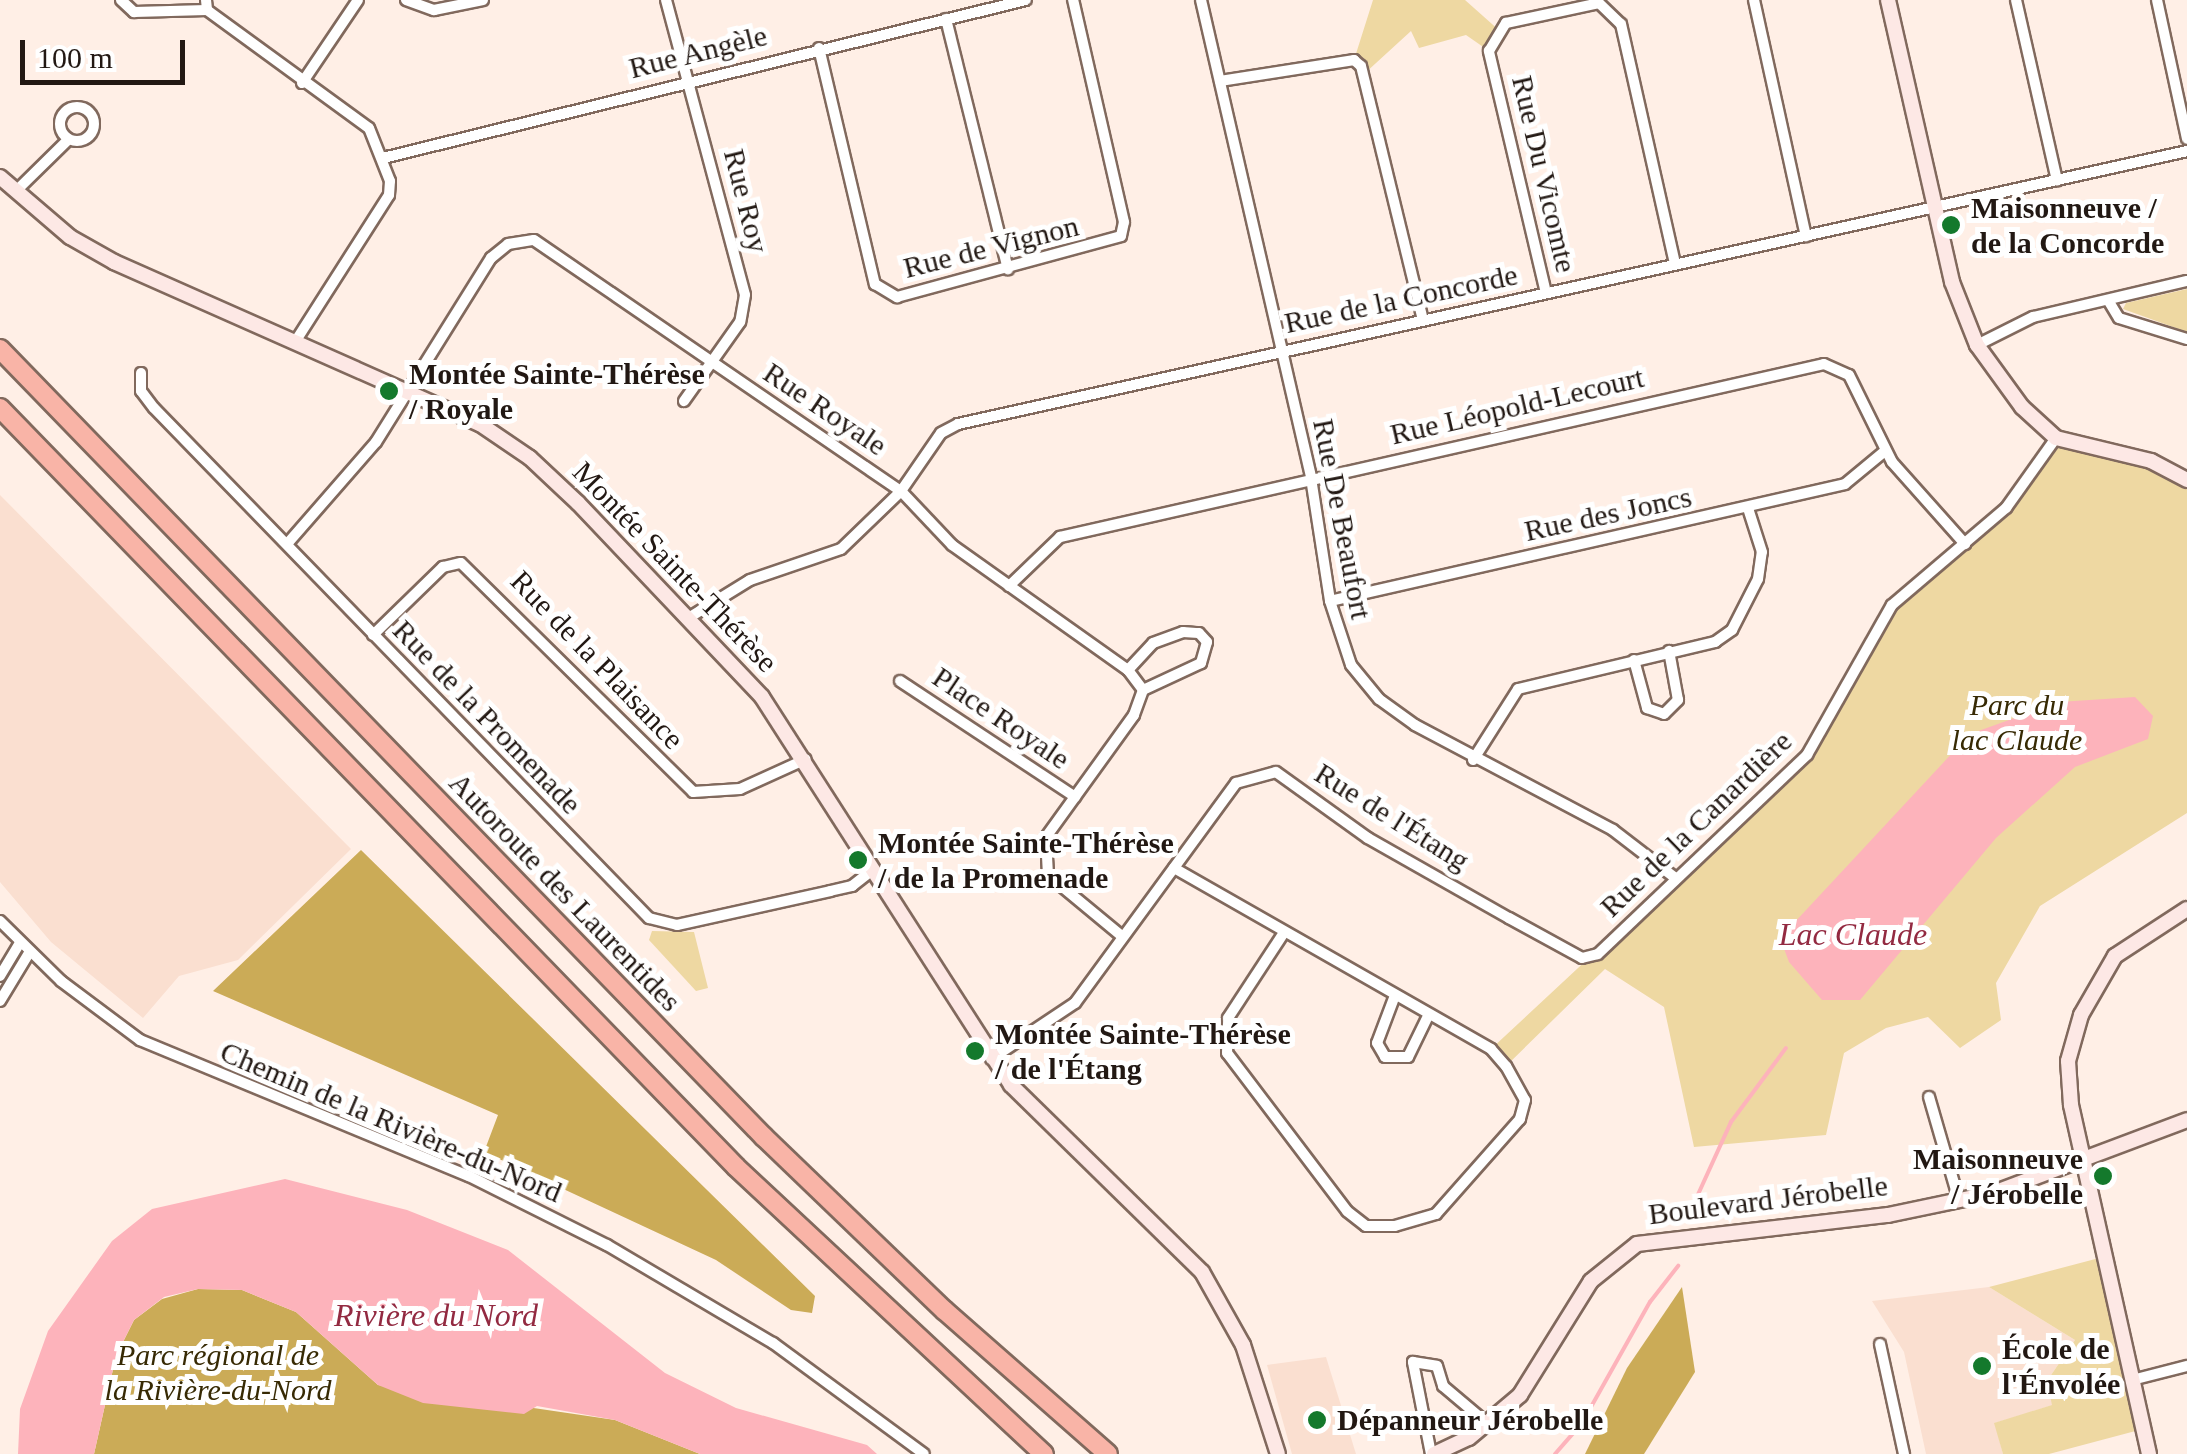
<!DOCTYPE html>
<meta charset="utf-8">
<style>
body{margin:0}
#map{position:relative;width:2187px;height:1454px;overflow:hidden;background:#ffefe6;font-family:"Times New Roman",serif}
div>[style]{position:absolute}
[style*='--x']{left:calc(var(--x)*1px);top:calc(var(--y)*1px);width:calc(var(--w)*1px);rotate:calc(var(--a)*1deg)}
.built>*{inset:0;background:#fadfd0}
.green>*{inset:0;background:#eed8a2}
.forest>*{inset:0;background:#cbab57}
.water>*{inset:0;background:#fdb3bb}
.stream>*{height:4px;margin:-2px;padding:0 2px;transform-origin:2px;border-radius:2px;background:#fdb3bb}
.roads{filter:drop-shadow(2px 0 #81695d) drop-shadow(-2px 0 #81695d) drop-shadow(0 2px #81695d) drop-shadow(0 -2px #81695d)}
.street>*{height:10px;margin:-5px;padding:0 5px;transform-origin:5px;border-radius:5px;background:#fff}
.street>.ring{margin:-5px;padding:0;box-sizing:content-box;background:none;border:10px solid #fff;border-radius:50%}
.secondary>*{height:14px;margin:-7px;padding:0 7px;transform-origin:7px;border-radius:7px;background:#fde8e5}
.highway>*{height:18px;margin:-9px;padding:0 9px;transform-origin:9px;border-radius:9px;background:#f9b4a7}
.dots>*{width:28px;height:28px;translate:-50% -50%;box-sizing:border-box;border:5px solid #fff;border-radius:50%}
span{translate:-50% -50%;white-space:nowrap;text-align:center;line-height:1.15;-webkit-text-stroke:10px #fff;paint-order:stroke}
.street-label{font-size:30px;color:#221813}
.poi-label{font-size:30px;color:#221813;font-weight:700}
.left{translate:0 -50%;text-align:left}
.right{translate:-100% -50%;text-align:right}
.park-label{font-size:30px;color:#372a04;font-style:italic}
.water-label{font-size:32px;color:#932a41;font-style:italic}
.scale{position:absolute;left:20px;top:40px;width:165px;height:45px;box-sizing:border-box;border:5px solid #221813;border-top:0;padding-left:12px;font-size:30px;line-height:35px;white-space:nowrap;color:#221813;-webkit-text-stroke:8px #fff;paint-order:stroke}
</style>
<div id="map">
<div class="built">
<div style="clip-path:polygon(0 495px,351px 849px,238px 960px,179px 976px,143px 1018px,51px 942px,0 882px)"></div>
<div style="clip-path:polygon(1989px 1287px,2075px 1340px,2047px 1381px,2053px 1405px,1995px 1423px,2003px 1454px,1926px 1454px,1904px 1352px,1872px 1301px)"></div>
<div style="clip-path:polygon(1326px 1357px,1356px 1454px,1292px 1454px,1267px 1365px)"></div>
</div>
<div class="green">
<div style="clip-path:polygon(1373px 0,1465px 0,1501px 32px,1489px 51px,1466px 35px,1419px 48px,1411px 31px,1364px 74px,1354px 60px)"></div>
<div style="clip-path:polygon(2187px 289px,2187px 332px,2123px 309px,2126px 303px)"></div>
<div style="clip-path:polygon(2056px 438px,2138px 458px,2187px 480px,2187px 813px,2040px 906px,1996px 983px,2001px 1020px,1960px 1048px,1928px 1017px,1886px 1028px,1844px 1053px,1826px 1135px,1694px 1147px,1664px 1007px,1605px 969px,1506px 1066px,1491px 1049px,1807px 755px,1892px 605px,2006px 508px)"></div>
<div style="clip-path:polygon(652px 931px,694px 932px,708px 988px,696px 991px,649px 940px)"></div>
<div style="clip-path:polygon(2103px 1257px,2143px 1429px,2049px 1454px,2003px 1454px,1994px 1423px,2052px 1405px,2047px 1381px,2075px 1340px,1989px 1287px)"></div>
</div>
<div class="forest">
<div style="clip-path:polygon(361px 850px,815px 1296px,812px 1313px,791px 1310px,716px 1260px,484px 1152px,498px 1115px,213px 991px)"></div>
<div style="clip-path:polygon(1682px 1287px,1695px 1372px,1644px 1454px,1585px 1454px,1627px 1368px)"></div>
<div style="clip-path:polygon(198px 1289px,242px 1290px,296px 1312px,378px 1385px,615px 1420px,700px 1454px,94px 1454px,116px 1356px,134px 1320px,162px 1299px)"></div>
</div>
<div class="water">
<div style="clip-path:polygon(2135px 697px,2153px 716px,2148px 739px,2075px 767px,1996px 838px,1860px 1000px,1822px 1000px,1789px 962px,1780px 938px,1970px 734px,2059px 702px)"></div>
<div style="clip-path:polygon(285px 1179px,407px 1210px,508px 1250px,665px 1373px,736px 1408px,867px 1445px,877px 1454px,700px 1454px,615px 1420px,537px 1406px,524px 1414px,423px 1403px,378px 1385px,296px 1312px,242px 1290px,198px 1289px,164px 1297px,134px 1320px,116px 1356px,94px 1454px,18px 1454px,20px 1409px,48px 1331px,112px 1241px,152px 1209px)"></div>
</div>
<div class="stream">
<div style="--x:1690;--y:1212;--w:99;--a:-65.5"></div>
<div style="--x:1731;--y:1122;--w:92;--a:-53.4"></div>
<div style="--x:1555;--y:1454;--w:41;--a:-48.9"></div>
<div style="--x:1582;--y:1423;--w:139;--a:-60.7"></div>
<div style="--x:1650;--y:1302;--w:46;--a:-52.1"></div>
</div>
<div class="roads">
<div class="street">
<div style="--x:121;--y:0;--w:18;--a:43"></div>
<div style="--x:134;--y:12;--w:73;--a:-1.6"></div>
<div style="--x:206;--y:0;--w:10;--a:84"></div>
<div style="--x:207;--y:10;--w:200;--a:36.1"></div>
<div style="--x:369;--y:128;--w:57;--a:68.4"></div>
<div style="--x:390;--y:181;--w:14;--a:94"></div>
<div style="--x:389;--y:195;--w:174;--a:122.6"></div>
<div style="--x:406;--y:0;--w:30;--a:20"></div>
<div style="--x:434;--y:10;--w:50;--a:-11.5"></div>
<div style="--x:666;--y:0;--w:305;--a:75"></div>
<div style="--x:745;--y:295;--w:27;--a:100"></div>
<div style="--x:740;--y:322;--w:97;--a:125.3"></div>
<div style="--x:1201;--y:0;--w:490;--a:77"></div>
<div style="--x:1311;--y:478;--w:124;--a:81.2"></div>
<div style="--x:1330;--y:601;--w:67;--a:71.8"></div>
<div style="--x:1351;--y:665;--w:44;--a:50.5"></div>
<div style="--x:1379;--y:699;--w:44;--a:35.8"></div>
<div style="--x:1415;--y:725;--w:224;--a:27.9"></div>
<div style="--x:1613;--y:830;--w:77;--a:37.6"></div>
<div style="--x:1754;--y:0;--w:242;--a:77.6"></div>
<div style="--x:2016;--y:0;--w:185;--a:77.2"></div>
<div style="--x:2157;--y:0;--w:142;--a:77.8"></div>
<div style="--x:946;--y:19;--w:258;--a:76.1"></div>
<div style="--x:819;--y:48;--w:243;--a:76.7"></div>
<div style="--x:875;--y:284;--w:26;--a:31"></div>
<div style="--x:897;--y:297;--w:232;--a:-15.2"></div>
<div style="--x:1121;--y:236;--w:14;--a:-78"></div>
<div style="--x:1124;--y:222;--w:228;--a:-102.9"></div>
<div style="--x:1220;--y:81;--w:136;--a:-8.9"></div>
<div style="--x:1354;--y:60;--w:9;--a:41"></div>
<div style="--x:1361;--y:66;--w:261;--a:76.3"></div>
<div style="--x:302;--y:83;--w:100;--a:-56"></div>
<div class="ring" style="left:60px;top:107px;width:24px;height:24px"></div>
<div style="--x:383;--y:158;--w:662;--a:-13.81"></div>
<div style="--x:16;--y:191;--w:74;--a:-44.5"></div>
<div style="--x:1546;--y:293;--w:249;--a:-103.3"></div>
<div style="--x:1489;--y:51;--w:33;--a:-59"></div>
<div style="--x:1506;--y:23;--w:95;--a:-12.1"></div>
<div style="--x:1599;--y:3;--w:30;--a:44"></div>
<div style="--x:1621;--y:24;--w:246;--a:77.3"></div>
<div style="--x:2108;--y:300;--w:21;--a:59"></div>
<div style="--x:2119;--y:318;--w:71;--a:17.2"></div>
<div style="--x:1977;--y:345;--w:63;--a:-26.6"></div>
<div style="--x:2033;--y:317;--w:158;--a:-13.2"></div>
<div style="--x:141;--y:373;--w:18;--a:90"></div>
<div style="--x:141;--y:391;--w:21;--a:53"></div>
<div style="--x:154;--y:408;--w:711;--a:45.86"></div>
<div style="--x:649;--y:918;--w:29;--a:14"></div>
<div style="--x:677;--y:925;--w:157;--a:-12.5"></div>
<div style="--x:830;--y:891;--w:23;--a:-13"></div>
<div style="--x:852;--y:886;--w:28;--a:-38"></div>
<div style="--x:287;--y:544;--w:135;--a:-48.9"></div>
<div style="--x:376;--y:442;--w:217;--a:-58"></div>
<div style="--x:491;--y:258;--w:22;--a:-39"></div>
<div style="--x:508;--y:244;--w:26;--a:-9"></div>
<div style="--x:534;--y:240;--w:445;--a:34.4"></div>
<div style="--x:901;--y:491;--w:74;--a:46.6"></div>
<div style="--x:952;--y:545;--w:216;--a:35.4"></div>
<div style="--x:1128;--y:670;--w:25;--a:53"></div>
<div style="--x:1143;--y:690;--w:27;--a:110"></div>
<div style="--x:1134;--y:715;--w:150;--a:125.8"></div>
<div style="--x:1046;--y:837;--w:38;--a:87"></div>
<div style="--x:1048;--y:875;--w:97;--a:39.6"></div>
<div style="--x:1009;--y:586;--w:71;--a:-43.9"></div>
<div style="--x:1060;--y:537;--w:783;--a:-12.76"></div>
<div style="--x:1824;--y:364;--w:27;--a:24"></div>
<div style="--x:1849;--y:375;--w:97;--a:63.7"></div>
<div style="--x:1892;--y:462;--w:110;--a:48.3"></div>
<div style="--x:1330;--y:601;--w:528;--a:-12.8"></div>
<div style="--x:1845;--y:484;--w:52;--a:-39.5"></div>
<div style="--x:690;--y:617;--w:70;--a:-31.7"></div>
<div style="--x:750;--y:580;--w:96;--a:-18.8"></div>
<div style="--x:841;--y:549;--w:83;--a:-44"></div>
<div style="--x:901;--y:491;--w:70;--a:-55.4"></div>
<div style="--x:941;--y:433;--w:19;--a:-28"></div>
<div style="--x:958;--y:424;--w:1259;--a:-12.52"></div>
<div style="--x:373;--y:635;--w:98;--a:-44.2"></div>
<div style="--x:443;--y:567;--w:18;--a:-13"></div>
<div style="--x:461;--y:563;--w:326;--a:44.6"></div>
<div style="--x:693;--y:792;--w:47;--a:-3.7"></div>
<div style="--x:740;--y:789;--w:72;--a:-24.4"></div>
<div style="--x:1634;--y:660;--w:50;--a:74.8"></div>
<div style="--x:1647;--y:708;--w:18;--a:19"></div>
<div style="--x:1664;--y:714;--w:20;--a:-45"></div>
<div style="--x:1678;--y:700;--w:50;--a:-100.4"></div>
<div style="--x:1128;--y:670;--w:37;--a:-47"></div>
<div style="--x:1153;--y:643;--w:32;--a:-20"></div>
<div style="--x:1183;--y:632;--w:16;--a:4"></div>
<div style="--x:1199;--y:633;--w:12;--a:48"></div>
<div style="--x:1207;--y:642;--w:22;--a:106"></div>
<div style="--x:1201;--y:663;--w:64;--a:155"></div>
<div style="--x:900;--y:681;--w:210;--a:33.5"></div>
<div style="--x:1473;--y:760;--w:84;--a:-57.6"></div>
<div style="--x:1518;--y:689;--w:203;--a:-13.4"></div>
<div style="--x:1715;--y:642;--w:21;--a:-35"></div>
<div style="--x:1732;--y:630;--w:57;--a:-63"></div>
<div style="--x:1758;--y:579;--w:27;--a:-82"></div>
<div style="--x:1762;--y:552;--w:46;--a:-107.7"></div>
<div style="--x:1174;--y:868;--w:365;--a:29.7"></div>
<div style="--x:1491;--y:1049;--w:23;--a:49"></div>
<div style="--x:1506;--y:1066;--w:39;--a:61"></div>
<div style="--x:1525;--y:1100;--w:20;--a:105"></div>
<div style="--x:1520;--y:1119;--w:127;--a:131.5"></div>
<div style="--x:1436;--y:1214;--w:43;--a:163.7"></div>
<div style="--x:1395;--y:1226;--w:29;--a:180"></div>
<div style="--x:1366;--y:1226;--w:24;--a:-142"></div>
<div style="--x:1347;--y:1211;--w:198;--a:-127.2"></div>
<div style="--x:1227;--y:1053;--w:35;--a:-88"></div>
<div style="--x:1228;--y:1018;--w:100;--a:-56.8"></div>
<div style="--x:0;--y:921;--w:86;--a:44.5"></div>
<div style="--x:61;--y:981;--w:99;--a:36.8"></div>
<div style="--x:140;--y:1040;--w:356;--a:22.5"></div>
<div style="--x:469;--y:1176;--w:154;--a:26.6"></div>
<div style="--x:607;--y:1245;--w:193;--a:30.6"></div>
<div style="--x:773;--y:1343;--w:187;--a:36.3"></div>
<div style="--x:0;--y:976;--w:37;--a:-59"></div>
<div style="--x:1394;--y:998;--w:48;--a:110.7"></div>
<div style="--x:1377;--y:1043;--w:16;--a:60"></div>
<div style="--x:1385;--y:1057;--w:23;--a:0"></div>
<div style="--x:1408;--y:1057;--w:46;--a:-64"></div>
<div style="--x:0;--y:1001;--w:56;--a:-58.9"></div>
<div style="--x:991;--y:1059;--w:101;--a:-33.7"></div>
<div style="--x:1075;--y:1003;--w:273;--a:-53.8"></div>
<div style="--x:1236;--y:783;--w:41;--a:-15.4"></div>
<div style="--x:1276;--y:772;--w:113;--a:35.7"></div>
<div style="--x:1368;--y:838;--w:162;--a:29.6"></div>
<div style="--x:1509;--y:918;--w:83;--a:28.7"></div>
<div style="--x:1582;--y:958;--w:16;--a:-14"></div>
<div style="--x:1598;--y:954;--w:289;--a:-43.6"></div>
<div style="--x:1807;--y:755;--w:172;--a:-60.5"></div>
<div style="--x:1892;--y:605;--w:150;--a:-40.4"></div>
<div style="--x:2006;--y:508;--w:86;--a:-54.5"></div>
<div style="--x:1929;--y:1097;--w:107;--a:73.8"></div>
<div style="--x:1880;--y:1344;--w:113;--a:77.7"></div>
<div style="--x:2132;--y:1380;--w:57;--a:-14.3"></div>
<div style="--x:1431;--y:1454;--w:94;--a:-101.1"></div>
<div style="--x:1413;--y:1362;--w:24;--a:9"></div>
<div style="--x:1437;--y:1366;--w:21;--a:73"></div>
<div style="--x:1443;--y:1386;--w:57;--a:40.1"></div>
</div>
<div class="secondary">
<div style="--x:1888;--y:0;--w:289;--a:77.2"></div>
<div style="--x:1952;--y:282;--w:68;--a:68.4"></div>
<div style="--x:1977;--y:345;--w:77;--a:54"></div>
<div style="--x:2022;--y:407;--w:46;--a:42.4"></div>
<div style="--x:2056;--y:438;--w:98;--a:13.6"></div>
<div style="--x:2151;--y:461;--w:41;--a:27.8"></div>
<div style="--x:0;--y:177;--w:92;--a:40.6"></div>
<div style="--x:70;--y:237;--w:51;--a:29.6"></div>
<div style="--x:114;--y:262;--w:400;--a:23.9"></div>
<div style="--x:480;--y:424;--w:60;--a:34.2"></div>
<div style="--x:530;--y:458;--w:66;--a:43.2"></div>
<div style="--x:578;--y:503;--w:267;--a:46.5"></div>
<div style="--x:762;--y:697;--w:461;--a:57.3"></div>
<div style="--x:1011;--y:1085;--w:267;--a:44.4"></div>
<div style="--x:1202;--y:1272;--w:84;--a:60.7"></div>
<div style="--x:1243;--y:1345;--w:114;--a:72.2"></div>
<div style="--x:1434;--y:1454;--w:38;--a:-25"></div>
<div style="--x:1469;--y:1438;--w:67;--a:-40.1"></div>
<div style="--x:1520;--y:1395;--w:134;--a:-58.1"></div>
<div style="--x:1591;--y:1281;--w:59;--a:-38.8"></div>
<div style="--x:1637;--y:1244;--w:253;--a:-6.6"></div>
<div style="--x:1888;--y:1215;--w:107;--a:-11.8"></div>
<div style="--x:1993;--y:1193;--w:207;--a:-20.6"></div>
<div style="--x:2149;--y:1454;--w:358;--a:-102.6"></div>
<div style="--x:2071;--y:1105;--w:44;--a:-93.9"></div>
<div style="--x:2068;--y:1061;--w:48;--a:-74.2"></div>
<div style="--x:2081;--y:1015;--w:68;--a:-60"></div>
<div style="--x:2115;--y:956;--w:86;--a:-33.1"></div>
</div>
<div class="highway">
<div style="--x:0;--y:349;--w:1098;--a:45.89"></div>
<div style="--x:764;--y:1137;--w:250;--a:43.9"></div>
<div style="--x:944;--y:1310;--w:218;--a:41.3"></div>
<div style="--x:0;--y:408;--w:1057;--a:45.88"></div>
<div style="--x:736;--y:1167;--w:421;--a:43"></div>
</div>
</div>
<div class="dots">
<div style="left:1951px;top:225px;background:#14792c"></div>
<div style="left:389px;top:391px;background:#14792c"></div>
<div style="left:858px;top:860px;background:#14792c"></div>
<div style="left:975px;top:1051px;background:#14792c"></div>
<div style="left:2103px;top:1176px;background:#14792c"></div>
<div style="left:1982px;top:1366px;background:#14792c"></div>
<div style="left:1317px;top:1420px;background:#14792c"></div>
</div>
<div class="street-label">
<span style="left:698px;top:52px;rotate:-14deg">Rue Angèle</span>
<span style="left:1544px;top:174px;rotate:77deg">Rue Du Vicomte</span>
<span style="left:746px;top:201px;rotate:76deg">Rue Roy</span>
<span style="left:991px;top:247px;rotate:-14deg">Rue de Vignon</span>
<span style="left:1401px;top:299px;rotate:-12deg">Rue de la Concorde</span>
<span style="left:1517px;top:406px;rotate:-13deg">Rue Léopold-Lecourt</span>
<span style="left:825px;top:409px;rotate:34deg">Rue Royale</span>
<span style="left:1608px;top:514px;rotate:-12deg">Rue des Joncs</span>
<span style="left:1342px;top:519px;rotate:79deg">Rue De Beaufort</span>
<span style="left:675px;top:567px;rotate:46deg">Montée Sainte-Thérèse</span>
<span style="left:597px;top:660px;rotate:46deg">Rue de la Plaisance</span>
<span style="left:487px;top:717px;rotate:46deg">Rue de la Promenade</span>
<span style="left:1001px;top:718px;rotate:34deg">Place Royale</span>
<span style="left:1392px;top:817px;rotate:32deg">Rue de l'Étang</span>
<span style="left:1696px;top:824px;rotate:-44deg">Rue de la Canardière</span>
<span style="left:565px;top:892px;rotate:46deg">Autoroute des Laurentides</span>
<span style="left:391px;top:1122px;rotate:23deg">Chemin de la Rivière-du-Nord</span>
<span style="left:1768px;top:1200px;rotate:-7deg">Boulevard Jérobelle</span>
</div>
<div class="poi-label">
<span class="left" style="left:1971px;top:225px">Maisonneuve /<br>de la Concorde</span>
<span class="left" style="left:409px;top:391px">Montée Sainte-Thérèse<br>/ Royale</span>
<span class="left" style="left:878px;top:860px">Montée Sainte-Thérèse<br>/ de la Promenade</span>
<span class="left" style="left:995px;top:1051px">Montée Sainte-Thérèse<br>/ de l'Étang</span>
<span class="right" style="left:2083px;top:1176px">Maisonneuve<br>/ Jérobelle</span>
<span class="left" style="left:2002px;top:1366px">École de<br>l'Énvolée</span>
<span class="left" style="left:1337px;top:1420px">Dépanneur Jérobelle</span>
</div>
<div class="park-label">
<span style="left:2017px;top:722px">Parc du<br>lac Claude</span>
<span style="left:218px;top:1372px">Parc régional de<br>la Rivière-du-Nord</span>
</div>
<div class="water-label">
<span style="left:1853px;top:934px">Lac Claude</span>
<span style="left:436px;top:1315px">Rivière du Nord</span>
</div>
<div class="scale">100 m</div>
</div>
